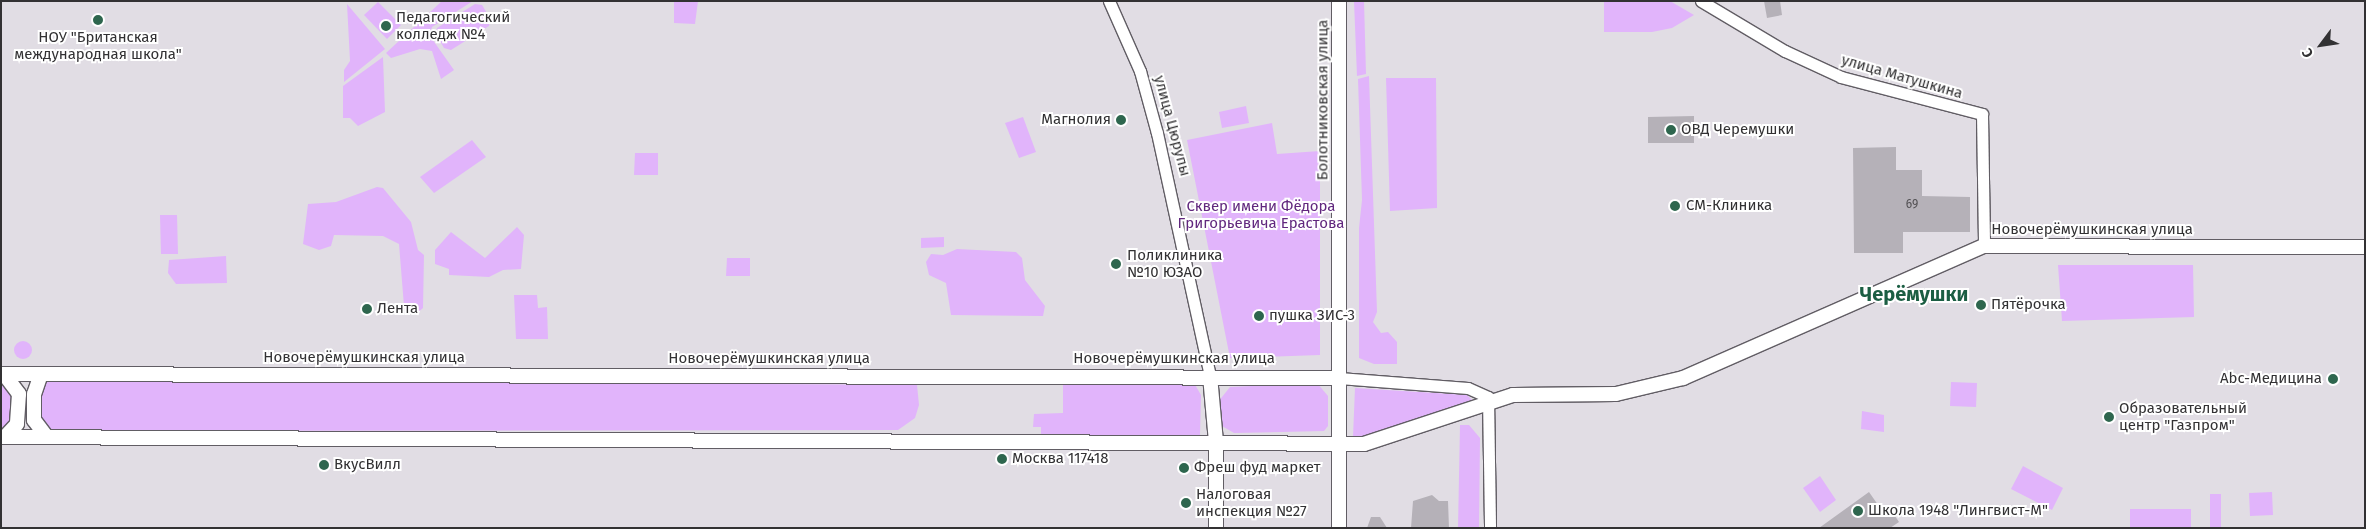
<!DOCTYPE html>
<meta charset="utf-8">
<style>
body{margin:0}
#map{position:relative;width:2366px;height:529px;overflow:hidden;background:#e1dde4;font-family:"Fira Sans",sans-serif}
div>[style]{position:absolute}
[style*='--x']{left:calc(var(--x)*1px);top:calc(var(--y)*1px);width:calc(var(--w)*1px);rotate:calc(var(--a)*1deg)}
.green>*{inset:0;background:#e1b4fb}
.round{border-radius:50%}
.building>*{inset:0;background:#b5b1b8}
.roads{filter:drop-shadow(1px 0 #615d64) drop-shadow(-1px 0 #615d64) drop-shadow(0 1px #615d64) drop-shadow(0 -1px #615d64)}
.minor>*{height:11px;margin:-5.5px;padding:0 5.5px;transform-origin:5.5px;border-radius:5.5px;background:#fff}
.tertiary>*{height:14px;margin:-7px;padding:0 7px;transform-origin:7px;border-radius:7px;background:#fff}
.dots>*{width:14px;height:14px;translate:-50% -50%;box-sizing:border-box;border:2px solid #fff;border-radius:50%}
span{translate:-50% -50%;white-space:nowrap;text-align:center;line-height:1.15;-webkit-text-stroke:4px #fff;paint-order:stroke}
.number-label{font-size:12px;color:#535154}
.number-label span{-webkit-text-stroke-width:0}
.poi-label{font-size:15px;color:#323133}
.left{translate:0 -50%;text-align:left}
.right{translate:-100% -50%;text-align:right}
.street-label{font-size:15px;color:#323133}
.park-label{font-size:15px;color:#61277e}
.district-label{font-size:20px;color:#1b5e43;font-weight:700}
.frame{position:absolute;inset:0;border:2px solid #323133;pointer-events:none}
.north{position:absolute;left:2296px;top:20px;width:50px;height:50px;-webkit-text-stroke:4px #fff;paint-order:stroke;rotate:239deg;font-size:14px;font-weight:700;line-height:20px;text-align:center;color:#323133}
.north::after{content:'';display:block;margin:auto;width:18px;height:22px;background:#323133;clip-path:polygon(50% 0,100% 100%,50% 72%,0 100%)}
</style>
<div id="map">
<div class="green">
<div style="clip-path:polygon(442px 1px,473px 1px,432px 27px,430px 36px,454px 70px,441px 79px,432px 51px,420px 49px,391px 58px,386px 53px)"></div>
<div style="clip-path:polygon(674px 1px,698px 1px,695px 24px,674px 23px)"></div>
<div style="clip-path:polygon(1354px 1px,1364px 1px,1366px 74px,1357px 76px)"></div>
<div style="clip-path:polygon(1604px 1px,1670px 1px,1694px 15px,1672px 28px,1652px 32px,1604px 32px)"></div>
<div style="clip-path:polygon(378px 2px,401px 25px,387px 39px,364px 15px)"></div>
<div style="clip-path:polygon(347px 4px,385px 49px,344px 82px,344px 70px,350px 61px)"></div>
<div style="clip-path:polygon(475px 4px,482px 5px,490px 18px,489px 26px,451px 50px,444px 48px,436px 34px,437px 28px)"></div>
<div style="clip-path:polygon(383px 57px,385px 112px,358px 126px,350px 118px,343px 118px,343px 86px)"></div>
<div style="clip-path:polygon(1369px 76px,1377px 312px,1373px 322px,1381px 333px,1388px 332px,1397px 342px,1397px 364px,1374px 364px,1359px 358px,1359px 228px,1362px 200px,1358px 79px)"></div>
<div style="clip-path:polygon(1386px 78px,1436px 78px,1437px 208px,1390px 211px)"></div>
<div style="clip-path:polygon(1246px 106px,1249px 123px,1222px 128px,1219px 112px)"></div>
<div style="clip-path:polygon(1023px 117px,1036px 152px,1019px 158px,1005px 123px)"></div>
<div style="clip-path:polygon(1272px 123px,1277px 154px,1320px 151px,1320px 355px,1230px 358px,1187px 140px)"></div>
<div style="clip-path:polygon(472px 140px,486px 157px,434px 193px,420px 177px)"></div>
<div style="clip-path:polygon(635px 153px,658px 153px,658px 175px,634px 175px)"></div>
<div style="clip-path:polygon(377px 187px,383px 188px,411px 222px,418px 250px,424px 255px,423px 308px,416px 314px,407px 312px,404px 306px,399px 244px,383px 236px,334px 235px,331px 246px,319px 250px,303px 244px,308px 204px,336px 202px)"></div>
<div style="clip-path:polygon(160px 215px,177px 215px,178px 254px,161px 254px)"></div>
<div style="clip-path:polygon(517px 227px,524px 235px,521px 269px,503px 270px,489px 277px,449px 275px,449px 269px,435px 264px,435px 250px,451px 232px,485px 258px)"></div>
<div style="clip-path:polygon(944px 237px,944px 247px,921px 248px,921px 238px)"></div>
<div style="clip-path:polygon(957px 249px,1016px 252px,1022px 258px,1025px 280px,1045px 306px,1043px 316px,951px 315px,946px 283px,929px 275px,926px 262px,931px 254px,943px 255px)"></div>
<div style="clip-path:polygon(226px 256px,227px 283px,176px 284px,168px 273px,169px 260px)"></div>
<div style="clip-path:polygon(727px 258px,750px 258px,750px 276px,726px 276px)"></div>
<div style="clip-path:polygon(2058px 265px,2193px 265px,2194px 317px,2062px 321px)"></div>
<div style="clip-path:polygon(514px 295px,537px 295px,538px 308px,547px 307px,548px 339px,516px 339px)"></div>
<div class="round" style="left:14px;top:341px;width:18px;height:18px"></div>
<div style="clip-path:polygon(1px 380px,12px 391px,14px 420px,1px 432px)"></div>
<div style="clip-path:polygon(50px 380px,917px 385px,919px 405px,915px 418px,898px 430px,50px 431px,39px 420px,40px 388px)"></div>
<div style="clip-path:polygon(1951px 382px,1977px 383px,1976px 407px,1950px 406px)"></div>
<div style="clip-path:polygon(1194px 383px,1201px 395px,1200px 435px,1041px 437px,1041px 427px,1033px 427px,1034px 414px,1063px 413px,1063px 384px)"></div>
<div style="clip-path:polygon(1317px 383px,1328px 396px,1328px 426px,1324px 431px,1234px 433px,1222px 426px,1218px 402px,1230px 387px)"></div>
<div style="clip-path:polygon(1355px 388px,1467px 395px,1473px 401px,1369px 436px,1353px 437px)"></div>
<div style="clip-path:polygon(1862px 411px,1884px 415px,1884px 432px,1861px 429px)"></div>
<div style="clip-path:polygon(1460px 425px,1469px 425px,1480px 438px,1479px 528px,1458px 528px)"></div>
<div style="clip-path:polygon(2023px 466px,2063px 488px,2052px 510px,2011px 489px)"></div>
<div style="clip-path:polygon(1820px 476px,1836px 500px,1820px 512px,1803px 488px)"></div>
<div style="clip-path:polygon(2272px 492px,2273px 515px,2250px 516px,2249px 493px)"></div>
<div style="clip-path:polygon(2210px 494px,2221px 494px,2221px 528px,2210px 528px)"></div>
<div style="clip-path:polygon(2130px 509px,2191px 509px,2191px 528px,2130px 528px)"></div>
</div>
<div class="building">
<div style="clip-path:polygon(1764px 1px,1780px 1px,1782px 15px,1767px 18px)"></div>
<div style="clip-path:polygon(1694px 116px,1694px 143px,1648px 143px,1648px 117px)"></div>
<div style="clip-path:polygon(1896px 147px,1896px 170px,1922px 170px,1922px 196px,1970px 197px,1970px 232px,1903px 232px,1903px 253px,1854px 253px,1853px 148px)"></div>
<div style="clip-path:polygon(1869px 492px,1883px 512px,1889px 507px,1899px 522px,1890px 528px,1819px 528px)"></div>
<div style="clip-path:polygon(1432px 495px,1439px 501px,1448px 501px,1449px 528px,1411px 528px,1413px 501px)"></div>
<div style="clip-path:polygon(1371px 517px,1380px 517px,1387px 528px,1367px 528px)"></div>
</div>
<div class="roads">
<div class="minor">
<div style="--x:1109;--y:1;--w:77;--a:66.1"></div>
<div style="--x:1140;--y:71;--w:64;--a:74.7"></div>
<div style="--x:1157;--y:133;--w:249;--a:77.7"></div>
<div style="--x:1701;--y:1;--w:98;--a:30.8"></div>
<div style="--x:1785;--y:51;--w:62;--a:24.9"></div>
<div style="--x:1841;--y:77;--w:146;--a:14.7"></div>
<div style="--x:1982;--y:114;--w:132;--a:89.1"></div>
<div style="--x:1339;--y:378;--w:129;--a:4.4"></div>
<div style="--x:1468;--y:388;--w:22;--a:24"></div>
<div style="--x:1488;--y:397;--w:131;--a:89.1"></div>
</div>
<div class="tertiary">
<div style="--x:1339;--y:1;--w:527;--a:90"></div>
<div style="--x:1;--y:374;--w:1338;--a:0.17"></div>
<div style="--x:4;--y:374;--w:25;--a:53"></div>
<div style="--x:19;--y:394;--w:30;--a:94"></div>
<div style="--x:17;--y:424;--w:16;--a:133"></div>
<div style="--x:41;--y:374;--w:21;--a:109"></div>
<div style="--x:34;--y:394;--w:26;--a:90"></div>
<div style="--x:34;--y:420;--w:21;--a:53"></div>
<div style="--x:1210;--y:376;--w:66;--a:84.8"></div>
<div style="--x:1216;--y:442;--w:86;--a:90"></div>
<div style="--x:1;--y:437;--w:1363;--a:0.29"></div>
<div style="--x:1364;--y:444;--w:157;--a:-18.2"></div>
<div style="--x:1513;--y:395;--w:103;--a:-0.6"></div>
<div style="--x:1616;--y:394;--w:69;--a:-13.4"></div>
<div style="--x:1683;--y:378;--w:329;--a:-23.7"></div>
<div style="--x:1984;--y:246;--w:381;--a:0.2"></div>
</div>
</div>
<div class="dots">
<div style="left:98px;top:20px;background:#2e664e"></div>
<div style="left:386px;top:26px;background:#2e664e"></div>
<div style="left:1121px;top:120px;background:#2e664e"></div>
<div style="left:1671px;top:130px;background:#2e664e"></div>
<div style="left:1675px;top:206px;background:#2e664e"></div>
<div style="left:1116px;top:264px;background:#2e664e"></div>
<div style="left:1981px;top:305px;background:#2e664e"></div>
<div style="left:367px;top:309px;background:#2e664e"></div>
<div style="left:1259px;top:316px;background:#2e664e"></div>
<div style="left:2333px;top:379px;background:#2e664e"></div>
<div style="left:2109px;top:417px;background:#2e664e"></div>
<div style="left:1002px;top:459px;background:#2e664e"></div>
<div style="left:324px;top:465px;background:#2e664e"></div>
<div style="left:1184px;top:468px;background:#2e664e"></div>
<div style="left:1186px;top:503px;background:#2e664e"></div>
<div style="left:1858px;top:511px;background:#2e664e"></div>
</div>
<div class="number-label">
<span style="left:1912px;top:205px">69</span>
</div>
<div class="poi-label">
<span class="left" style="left:396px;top:26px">Педагогический<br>колледж №4</span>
<span style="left:98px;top:46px">НОУ "Британская<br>международная школа"</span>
<span class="right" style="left:1111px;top:120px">Магнолия</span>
<span class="left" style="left:1681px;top:130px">ОВД Черемушки</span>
<span class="left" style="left:1686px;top:206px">СМ-Клиника</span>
<span class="left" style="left:1127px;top:264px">Поликлиника<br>№10 ЮЗАО</span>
<span class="left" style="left:1991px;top:305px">Пятёрочка</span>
<span class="left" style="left:377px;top:309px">Лента</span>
<span class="left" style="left:1269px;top:316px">пушка ЗИС-3</span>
<span class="right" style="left:2322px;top:379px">Abc-Медицина</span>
<span class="left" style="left:2119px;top:417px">Образовательный<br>центр "Газпром"</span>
<span class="left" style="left:1012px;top:459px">Москва 117418</span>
<span class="left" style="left:334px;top:465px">ВкусВилл</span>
<span class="left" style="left:1194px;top:468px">Фреш фуд маркет</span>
<span class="left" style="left:1196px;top:503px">Налоговая<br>инспекция №27</span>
<span class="left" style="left:1868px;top:511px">Школа 1948 "Лингвист-М"</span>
</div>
<div class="street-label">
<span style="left:1902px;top:77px;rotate:16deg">улица Матушкина</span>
<span style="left:1323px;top:100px;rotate:-90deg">Болотниковская улица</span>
<span style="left:1172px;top:126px;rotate:75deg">улица Цюрупы</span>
<span style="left:2092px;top:230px">Новочерёмушкинская улица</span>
<span style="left:364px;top:358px">Новочерёмушкинская улица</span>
<span style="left:769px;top:359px">Новочерёмушкинская улица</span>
<span style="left:1174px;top:359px">Новочерёмушкинская улица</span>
</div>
<div class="park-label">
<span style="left:1261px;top:215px">Сквер имени Фёдора<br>Григорьевича Ерастова</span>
</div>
<div class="district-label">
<span style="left:1914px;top:294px">Черёмушки</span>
</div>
<div class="frame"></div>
<div class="north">С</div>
</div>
